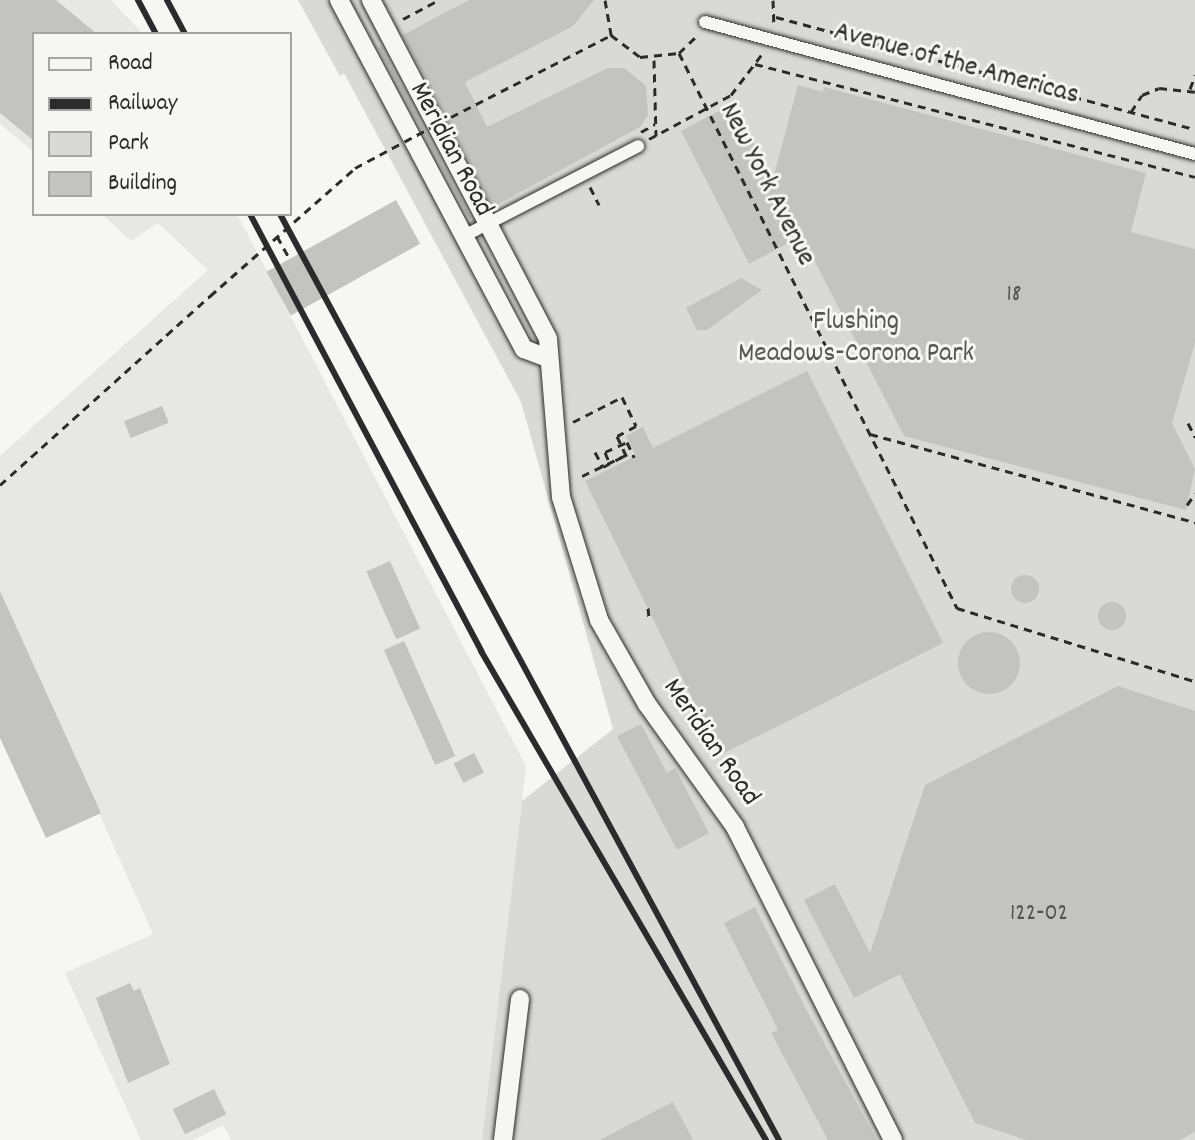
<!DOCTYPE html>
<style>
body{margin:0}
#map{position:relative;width:1195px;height:1140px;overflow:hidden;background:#f6f6f2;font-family:Dekko,sans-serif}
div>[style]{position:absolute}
.built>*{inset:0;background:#e7e7e3}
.green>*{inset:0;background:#d9d9d5}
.building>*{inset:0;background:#c3c3c0;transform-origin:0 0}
.round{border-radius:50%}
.path>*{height:3px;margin-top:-1.5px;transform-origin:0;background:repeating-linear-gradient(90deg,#2b2b2b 0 8px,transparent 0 14px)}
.roads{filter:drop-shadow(0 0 2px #2b2b2b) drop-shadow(0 0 2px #2b2b2b)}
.pedestrian>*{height:12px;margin:-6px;padding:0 6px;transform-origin:6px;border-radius:6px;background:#f6f6f2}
.minor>*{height:18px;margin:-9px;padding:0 9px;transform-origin:9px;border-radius:9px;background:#f6f6f2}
.rail>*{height:6px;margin:-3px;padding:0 3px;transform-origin:3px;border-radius:3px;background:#2b2b2b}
.path-bridge>*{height:3px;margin-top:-1.5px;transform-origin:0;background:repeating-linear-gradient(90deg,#2b2b2b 0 8px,transparent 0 14px)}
span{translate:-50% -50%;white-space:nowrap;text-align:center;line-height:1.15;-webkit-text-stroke:6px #f6f6f2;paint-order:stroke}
.number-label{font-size:24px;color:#515150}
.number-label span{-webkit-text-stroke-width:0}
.street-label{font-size:28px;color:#2b2b2b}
.park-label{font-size:28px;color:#565656}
.legend{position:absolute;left:32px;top:32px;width:260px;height:184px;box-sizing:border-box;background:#f6f6f2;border:2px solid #a5a5a2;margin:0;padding:10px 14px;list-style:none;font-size:24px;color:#2b2b2b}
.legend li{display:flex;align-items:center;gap:16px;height:40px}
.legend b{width:40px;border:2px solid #a5a5a2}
</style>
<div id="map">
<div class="built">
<i style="clip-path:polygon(0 0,111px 0,143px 34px,34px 34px,34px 152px,0 124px)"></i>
<i style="clip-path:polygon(102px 214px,237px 214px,526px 766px,482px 1140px,231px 1140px,223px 1125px,193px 1140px,141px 1140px,65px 973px,153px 934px,0 591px,0 456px,208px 270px,158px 223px,131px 241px)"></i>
</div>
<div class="green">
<i style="clip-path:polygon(298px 0,1195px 0,1195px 1140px,482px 1140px,522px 801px,613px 729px,521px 402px,344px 73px,340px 76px)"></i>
</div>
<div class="building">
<i style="clip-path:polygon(0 0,56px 0,97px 34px,34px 34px,34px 141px,0 113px)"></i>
<i style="clip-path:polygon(469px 0,594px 0,573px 26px,465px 82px,487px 127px,608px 68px,624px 68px,646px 86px,648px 115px,640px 127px,493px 207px,403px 35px)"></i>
<i style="clip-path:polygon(381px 46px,471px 218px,469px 219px,378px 48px)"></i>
<i style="clip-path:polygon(798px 85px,823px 92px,824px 87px,1146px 173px,1131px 232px,1195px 249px,1195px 343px,1172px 423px,1195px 469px,1186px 510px,904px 436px,802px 236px,749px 264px,681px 131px,734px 103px,773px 179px)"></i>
<i style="left:396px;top:200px;width:50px;height:148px;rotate:61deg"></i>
<i style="clip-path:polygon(741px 278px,762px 290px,707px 330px,697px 330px,686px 308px)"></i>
<i style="clip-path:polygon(807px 371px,943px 643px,720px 755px,585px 481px,636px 456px,626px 436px,643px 427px,653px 448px)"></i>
<i style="left:162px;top:406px;width:18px;height:41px;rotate:68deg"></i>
<i style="left:390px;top:561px;width:74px;height:26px;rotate:66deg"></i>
<i class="round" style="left:1011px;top:575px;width:28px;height:28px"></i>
<i style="clip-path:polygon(0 591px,101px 813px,46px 838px,0 738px)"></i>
<i class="round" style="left:1098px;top:602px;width:28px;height:28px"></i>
<i class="round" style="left:958px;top:632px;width:62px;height:62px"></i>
<i style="left:404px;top:641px;width:126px;height:22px;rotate:66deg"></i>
<i style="clip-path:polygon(1118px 686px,1195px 711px,1195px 1132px,1180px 1140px,1026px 1140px,975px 1123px,900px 974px,854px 998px,804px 900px,835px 884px,870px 953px,925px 785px)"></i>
<i style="clip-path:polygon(641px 724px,667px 773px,675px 768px,709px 833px,677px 850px,617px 736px)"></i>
<i style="left:474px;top:753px;width:22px;height:23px;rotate:63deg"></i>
<i style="clip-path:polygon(755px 907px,808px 1013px,877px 1140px,828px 1140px,771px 1033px,778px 1030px,724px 923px)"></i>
<i style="clip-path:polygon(130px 983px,134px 991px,140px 988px,170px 1064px,128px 1083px,96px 998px)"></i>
<i style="left:214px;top:1089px;width:28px;height:46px;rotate:64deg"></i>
<i style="clip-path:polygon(673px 1102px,693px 1140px,600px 1140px,657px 1110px)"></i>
</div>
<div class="path">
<i style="left:605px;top:0;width:36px;rotate:80deg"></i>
<i style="left:611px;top:35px;width:36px;rotate:37deg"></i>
<i style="left:640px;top:57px;width:39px;rotate:-6deg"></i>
<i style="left:679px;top:53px;width:28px;rotate:-44deg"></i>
<i style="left:773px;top:0;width:25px;rotate:88deg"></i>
<i style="left:776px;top:17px;width:434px;rotate:15deg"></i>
<i style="left:403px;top:19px;width:40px;rotate:-28deg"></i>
<i style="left:679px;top:53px;width:621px;rotate:63.39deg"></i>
<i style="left:957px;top:608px;width:249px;rotate:17.1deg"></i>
<i style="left:654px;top:60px;width:76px;rotate:88.5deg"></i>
<i style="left:755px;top:64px;width:454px;rotate:14.4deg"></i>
<i style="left:1190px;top:89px;width:15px;rotate:-70deg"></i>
<i style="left:1131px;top:112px;width:20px;rotate:-57deg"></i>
<i style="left:1142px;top:95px;width:18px;rotate:-22deg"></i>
<i style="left:1159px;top:88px;width:36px;rotate:6deg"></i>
<i style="left:451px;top:117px;width:180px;rotate:-27.1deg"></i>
<i style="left:641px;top:132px;width:16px;rotate:-30deg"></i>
<i style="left:649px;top:139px;width:93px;rotate:-28.2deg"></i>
<i style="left:731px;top:95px;width:51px;rotate:-52.9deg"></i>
<i style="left:590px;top:187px;width:20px;rotate:63deg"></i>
<i style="left:277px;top:236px;width:25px;rotate:61deg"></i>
<i style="left:573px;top:422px;width:55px;rotate:-27deg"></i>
<i style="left:622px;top:397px;width:32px;rotate:64deg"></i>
<i style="left:636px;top:426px;width:21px;rotate:152deg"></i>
<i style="left:617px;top:436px;width:26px;rotate:65deg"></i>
<i style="left:1188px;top:423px;width:16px;rotate:63deg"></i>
<i style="left:870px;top:434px;width:337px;rotate:15.2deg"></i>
<i style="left:627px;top:442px;width:17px;rotate:65deg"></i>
<i style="left:595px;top:452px;width:17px;rotate:62deg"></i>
<i style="left:603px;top:467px;width:26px;rotate:-28deg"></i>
<i style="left:605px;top:452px;width:11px;rotate:68deg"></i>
<i style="left:0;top:485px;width:283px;rotate:-42deg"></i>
<i style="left:1187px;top:505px;width:14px;rotate:-54deg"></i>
<i style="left:648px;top:608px;width:10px;rotate:84deg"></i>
</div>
<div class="roads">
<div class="pedestrian">
<i style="left:705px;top:22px;width:507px;rotate:15.08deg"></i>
<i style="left:464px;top:236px;width:196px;rotate:-27.3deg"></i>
</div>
<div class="minor">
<i style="left:339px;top:0;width:395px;rotate:62.1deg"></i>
<i style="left:524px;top:349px;width:22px;rotate:21deg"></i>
<i style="left:371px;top:0;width:382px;rotate:62.4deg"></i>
<i style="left:548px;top:339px;width:159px;rotate:85.3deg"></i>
<i style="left:561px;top:497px;width:129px;rotate:72.8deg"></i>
<i style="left:599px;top:620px;width:97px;rotate:60.3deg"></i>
<i style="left:647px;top:704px;width:151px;rotate:54.4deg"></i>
<i style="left:735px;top:827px;width:351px;rotate:63.2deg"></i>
<i style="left:503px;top:1140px;width:142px;rotate:-83.1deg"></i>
</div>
</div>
<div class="rail">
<i style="left:138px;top:0;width:38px;rotate:62deg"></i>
<i style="left:167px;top:0;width:38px;rotate:62deg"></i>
<i style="left:250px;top:214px;width:494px;rotate:62.1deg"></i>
<i style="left:481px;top:651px;width:566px;rotate:59.77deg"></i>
<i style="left:280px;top:214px;width:1052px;rotate:61.68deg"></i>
</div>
<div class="path-bridge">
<i style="left:210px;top:296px;width:193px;rotate:-41.4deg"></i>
<i style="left:355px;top:168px;width:98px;rotate:-28.1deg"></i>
<i style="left:605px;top:452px;width:24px;rotate:-24deg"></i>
<i style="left:582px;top:476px;width:55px;rotate:-25.6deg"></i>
</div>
<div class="number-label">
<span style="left:1014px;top:296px">18</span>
<span style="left:1039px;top:915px">122-02</span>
</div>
<div class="street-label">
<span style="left:956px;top:65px;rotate:15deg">Avenue of the Americas</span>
<span style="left:450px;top:150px;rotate:62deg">Meridian Road</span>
<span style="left:766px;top:185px;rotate:63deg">New York Avenue</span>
<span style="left:710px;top:743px;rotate:55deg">Meridian Road</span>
</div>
<div class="park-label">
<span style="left:856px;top:339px">Flushing<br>Meadows-Corona Park</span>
</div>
<ul class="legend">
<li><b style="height:10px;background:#f6f6f2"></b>Road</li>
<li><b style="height:10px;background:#2b2b2b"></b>Railway</li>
<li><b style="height:22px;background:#d9d9d5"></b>Park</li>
<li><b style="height:22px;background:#c3c3c0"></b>Building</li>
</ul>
</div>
